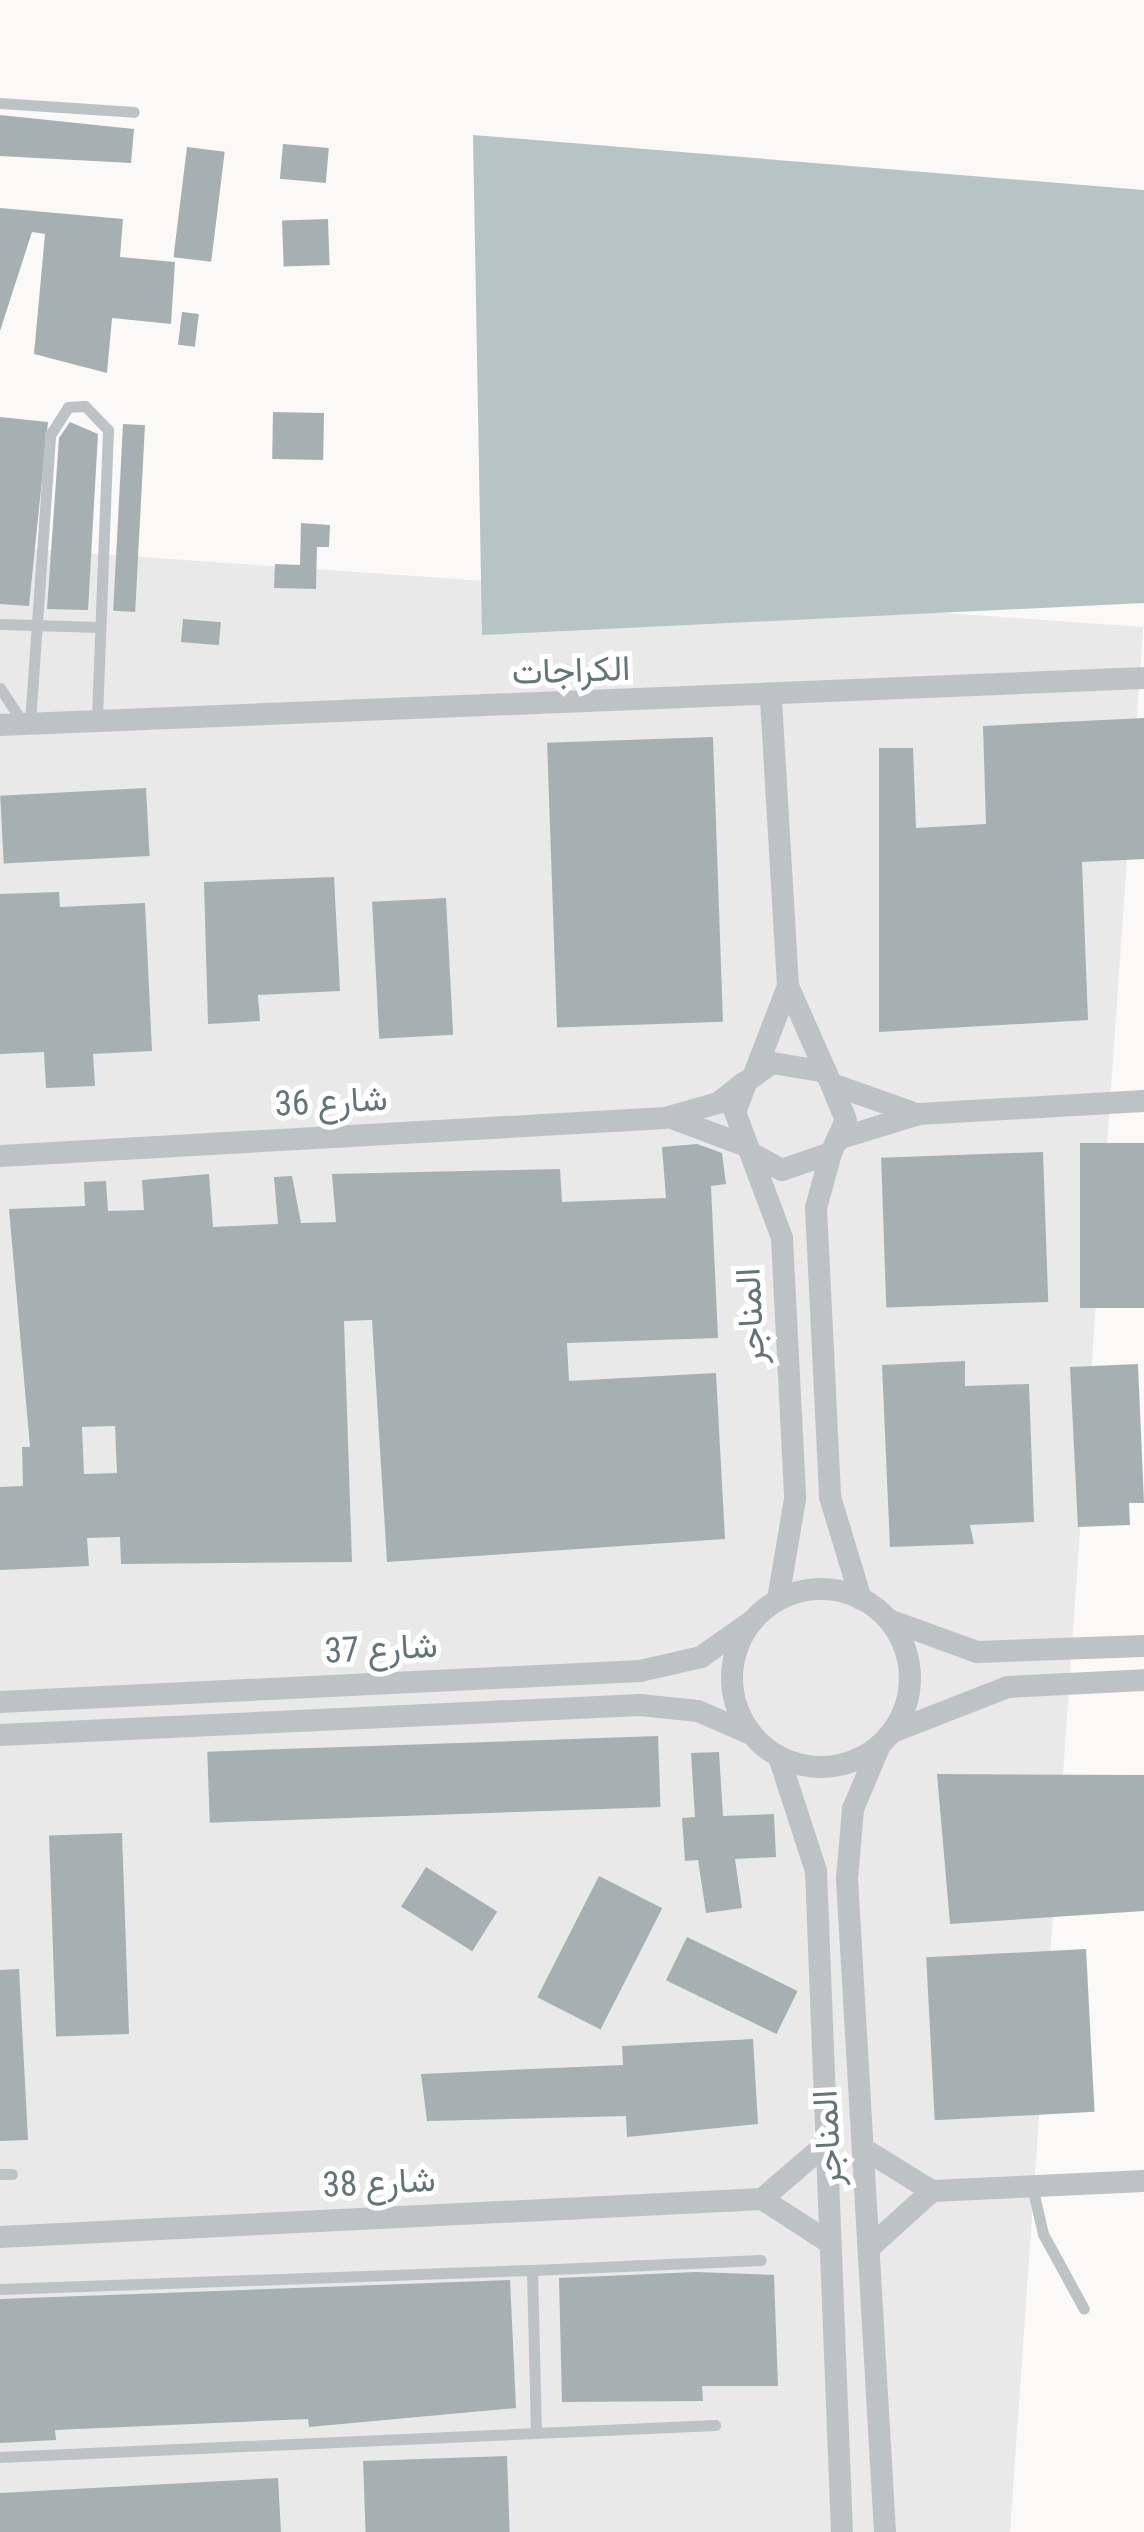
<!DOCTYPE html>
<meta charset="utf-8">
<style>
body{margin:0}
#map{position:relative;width:1144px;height:2532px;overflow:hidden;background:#faf9f8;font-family:"Roboto Condensed",Vazirmatn,sans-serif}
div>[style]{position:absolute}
.built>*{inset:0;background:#e8e9e8;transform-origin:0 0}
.water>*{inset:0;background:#b6c4c5}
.building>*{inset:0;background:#a6b0b2;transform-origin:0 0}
.service>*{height:11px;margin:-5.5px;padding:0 5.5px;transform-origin:5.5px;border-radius:5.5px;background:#bdc3c5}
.minor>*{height:22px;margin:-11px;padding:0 11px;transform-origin:11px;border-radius:11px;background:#bdc3c5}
.minor>.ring{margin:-11px;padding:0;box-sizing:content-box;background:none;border:22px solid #bdc3c5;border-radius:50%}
span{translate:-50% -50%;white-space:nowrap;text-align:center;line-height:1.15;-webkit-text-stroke:10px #fff;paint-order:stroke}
.street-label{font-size:35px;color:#647579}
</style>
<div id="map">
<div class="built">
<i style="left:0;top:547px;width:1146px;height:1985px;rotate:4deg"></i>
</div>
<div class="water">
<i style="clip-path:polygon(473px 135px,1144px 190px,1144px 603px,482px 635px)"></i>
</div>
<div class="building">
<i style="clip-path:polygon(0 115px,134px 129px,131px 163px,0 156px)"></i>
<i style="left:283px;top:144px;width:46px;height:35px;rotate:5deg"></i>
<i style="left:187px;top:147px;width:38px;height:111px;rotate:7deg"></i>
<i style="clip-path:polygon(0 208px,123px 219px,120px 257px,175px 262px,171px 324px,112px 318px,107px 373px,34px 354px,45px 234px,32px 232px,0 331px)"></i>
<i style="left:328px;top:219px;width:46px;height:46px;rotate:88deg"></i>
<i style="left:182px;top:312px;width:17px;height:33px;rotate:7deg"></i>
<i style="left:273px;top:412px;width:51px;height:47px;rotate:1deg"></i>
<i style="clip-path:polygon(0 417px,48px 422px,29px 606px,0 604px)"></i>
<i style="clip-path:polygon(70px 422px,98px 434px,88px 610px,47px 609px,59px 438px)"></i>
<i style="left:123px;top:424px;width:22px;height:187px;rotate:3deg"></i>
<i style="clip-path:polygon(301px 523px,330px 525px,329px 547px,317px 547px,316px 589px,274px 588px,275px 564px,300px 565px)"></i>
<i style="left:183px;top:619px;width:38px;height:23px;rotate:5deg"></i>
<i style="clip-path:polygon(1144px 718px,1144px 859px,1082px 862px,1088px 1020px,879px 1032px,879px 748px,913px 748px,916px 828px,986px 824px,983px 726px)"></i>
<i style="left:713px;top:737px;width:285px;height:166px;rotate:88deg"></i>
<i style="left:146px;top:788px;width:68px;height:146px;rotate:87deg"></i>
<i style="clip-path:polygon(334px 877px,340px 991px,258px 995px,260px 1021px,208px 1024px,204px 882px)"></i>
<i style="clip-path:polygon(59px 892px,60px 907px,145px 903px,152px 1051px,93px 1054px,95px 1086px,46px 1088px,44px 1052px,0 1054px,0 894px)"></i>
<i style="left:446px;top:898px;width:137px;height:74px;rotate:87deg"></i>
<i style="left:1144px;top:1143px;width:165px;height:64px;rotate:90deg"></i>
<i style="clip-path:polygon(evenodd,697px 1144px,722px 1153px,726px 1184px,711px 1186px,718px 1338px,567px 1343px,569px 1381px,716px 1373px,725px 1539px,387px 1562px,372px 1320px,344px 1321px,352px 1562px,121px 1564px,120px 1537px,87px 1538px,89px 1566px,0 1570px,0 1487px,23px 1486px,22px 1447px,30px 1447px,9px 1209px,85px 1206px,84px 1182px,106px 1181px,108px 1211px,144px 1210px,142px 1180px,209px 1174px,213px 1227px,278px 1224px,274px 1177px,292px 1176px,301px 1223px,336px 1222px,332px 1174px,560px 1169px,562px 1202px,666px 1198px,662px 1147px,697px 1144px,115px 1426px,117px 1473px,84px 1474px,82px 1427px,115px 1426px)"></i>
<i style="left:1043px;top:1152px;width:150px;height:162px;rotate:88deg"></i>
<i style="clip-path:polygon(965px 1361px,965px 1386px,1029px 1384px,1034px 1522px,970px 1525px,974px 1544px,890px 1547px,882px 1365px)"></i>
<i style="clip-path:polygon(1138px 1364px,1144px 1503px,1129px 1503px,1130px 1525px,1078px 1527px,1070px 1367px)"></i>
<i style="left:658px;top:1736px;width:71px;height:451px;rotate:88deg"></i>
<i style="clip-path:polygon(719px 1752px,723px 1816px,774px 1814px,776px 1857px,735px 1859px,742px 1908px,706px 1913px,698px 1860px,685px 1861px,682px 1818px,695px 1817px,691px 1753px)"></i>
<i style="clip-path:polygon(937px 1774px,1144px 1775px,1144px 1911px,950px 1924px)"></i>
<i style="left:122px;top:1833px;width:201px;height:73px;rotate:88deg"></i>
<i style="left:426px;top:1867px;width:84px;height:47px;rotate:32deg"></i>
<i style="left:599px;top:1876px;width:71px;height:136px;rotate:27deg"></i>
<i style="left:687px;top:1937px;width:123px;height:48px;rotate:26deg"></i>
<i style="left:1086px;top:1949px;width:163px;height:160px;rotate:87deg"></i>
<i style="clip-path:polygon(19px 1969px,28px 2140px,0 2141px,0 1970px)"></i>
<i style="clip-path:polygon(753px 2039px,758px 2124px,627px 2137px,626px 2116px,427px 2121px,421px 2074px,623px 2065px,622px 2046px)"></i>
<i style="clip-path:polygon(696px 2272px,774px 2275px,778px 2386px,702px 2386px,703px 2401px,562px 2402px,559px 2278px)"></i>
<i style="clip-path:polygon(510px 2280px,516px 2408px,309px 2427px,308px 2419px,55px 2430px,56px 2440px,0 2443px,0 2299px)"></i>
<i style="left:507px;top:2456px;width:76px;height:144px;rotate:88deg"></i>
<i style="clip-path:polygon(278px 2478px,281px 2532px,0 2532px,0 2493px)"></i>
</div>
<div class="service">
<i style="left:0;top:103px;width:134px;rotate:3.8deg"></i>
<i style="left:0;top:624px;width:100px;rotate:1.7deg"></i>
<i style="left:0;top:688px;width:42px;rotate:56.7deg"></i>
<i style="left:30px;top:723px;width:289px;rotate:-86deg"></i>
<i style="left:50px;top:435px;width:33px;rotate:-57deg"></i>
<i style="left:68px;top:407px;width:17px;rotate:-3deg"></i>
<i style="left:85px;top:406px;width:33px;rotate:46deg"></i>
<i style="left:108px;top:430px;width:289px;rotate:92.2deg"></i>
<i style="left:0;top:2174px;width:12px"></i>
<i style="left:1032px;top:2186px;width:49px;rotate:77.1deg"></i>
<i style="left:1043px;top:2234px;width:85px;rotate:61.3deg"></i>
<i style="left:532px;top:2270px;width:229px;rotate:-2.5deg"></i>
<i style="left:0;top:2289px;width:532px;rotate:-2.05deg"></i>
<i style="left:532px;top:2270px;width:163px;rotate:88.6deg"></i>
<i style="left:0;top:2457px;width:716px;rotate:-2.56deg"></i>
</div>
<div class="minor">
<i style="left:771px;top:700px;width:287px;rotate:86.6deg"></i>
<i style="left:788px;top:986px;width:94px;rotate:66.2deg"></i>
<i style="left:0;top:725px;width:1145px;rotate:-2.35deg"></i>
<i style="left:755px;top:1072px;width:92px;rotate:-69deg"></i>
<i style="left:837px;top:1086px;width:78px;rotate:19.4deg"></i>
<i style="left:674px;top:1119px;width:75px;rotate:20.4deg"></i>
<i style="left:841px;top:1138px;width:82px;rotate:-17.1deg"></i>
<i style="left:919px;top:1114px;width:225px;rotate:-3.3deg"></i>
<i style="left:751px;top:1153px;width:35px;rotate:29deg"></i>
<i style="left:782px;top:1170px;width:52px;rotate:-19.1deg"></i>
<i style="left:831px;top:1153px;width:36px;rotate:-66deg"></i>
<i style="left:846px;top:1120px;width:52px;rotate:-112.6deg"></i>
<i style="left:826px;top:1072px;width:55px;rotate:-170.5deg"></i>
<i style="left:772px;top:1063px;width:31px;rotate:144deg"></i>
<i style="left:747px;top:1081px;width:33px;rotate:111deg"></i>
<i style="left:735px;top:1112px;width:134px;rotate:69.5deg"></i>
<i style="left:782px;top:1238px;width:261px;rotate:87.1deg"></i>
<i style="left:795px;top:1499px;width:102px;rotate:99.6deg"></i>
<i style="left:831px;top:1153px;width:57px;rotate:105.3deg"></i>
<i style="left:816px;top:1208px;width:289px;rotate:87.2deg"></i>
<i style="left:830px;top:1497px;width:107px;rotate:73.1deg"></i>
<i style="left:0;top:1156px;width:666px;rotate:-3.27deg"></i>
<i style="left:665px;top:1118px;width:55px;rotate:-15.8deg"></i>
<i style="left:718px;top:1103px;width:33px;rotate:-38deg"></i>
<i class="ring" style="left:732px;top:1589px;width:156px;height:156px"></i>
<i style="left:889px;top:1620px;width:94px;rotate:20deg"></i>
<i style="left:977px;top:1652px;width:167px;rotate:-2.1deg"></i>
<i style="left:0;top:1702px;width:641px;rotate:-2.77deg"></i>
<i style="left:640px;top:1671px;width:63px;rotate:-12.9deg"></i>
<i style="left:701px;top:1657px;width:62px;rotate:-35.2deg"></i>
<i style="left:895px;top:1731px;width:121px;rotate:-21.3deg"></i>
<i style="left:1008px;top:1687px;width:136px;rotate:-2.9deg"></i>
<i style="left:0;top:1735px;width:641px;rotate:-2.68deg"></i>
<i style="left:640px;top:1705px;width:58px;rotate:5.9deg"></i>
<i style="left:698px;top:1711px;width:58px;rotate:23.5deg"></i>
<i style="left:880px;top:1745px;width:69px;rotate:112.9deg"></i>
<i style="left:853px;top:1809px;width:70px;rotate:94.9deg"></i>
<i style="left:847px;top:1879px;width:654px;rotate:86.67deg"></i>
<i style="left:779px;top:1757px;width:120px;rotate:72deg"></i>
<i style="left:816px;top:1871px;width:662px;rotate:87.75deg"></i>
<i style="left:864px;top:2149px;width:80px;rotate:31.7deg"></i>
<i style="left:932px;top:2191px;width:212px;rotate:-2.7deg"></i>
<i style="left:762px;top:2199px;width:84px;rotate:-40.7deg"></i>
<i style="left:0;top:2237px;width:763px;rotate:-2.85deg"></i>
<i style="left:762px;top:2199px;width:81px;rotate:32.9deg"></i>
<i style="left:869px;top:2248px;width:85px;rotate:-42.1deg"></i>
</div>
<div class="street-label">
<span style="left:571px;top:671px;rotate:-2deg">الكراجات</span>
<span style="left:331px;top:1102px;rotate:-3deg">شارع 36</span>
<span style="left:751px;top:1316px;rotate:-93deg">المناجر</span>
<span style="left:381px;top:1649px;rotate:-3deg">شارع 37</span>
<span style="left:828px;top:2138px;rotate:-93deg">المناجر</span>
<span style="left:379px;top:2183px;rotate:-3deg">شارع 38</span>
</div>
</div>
